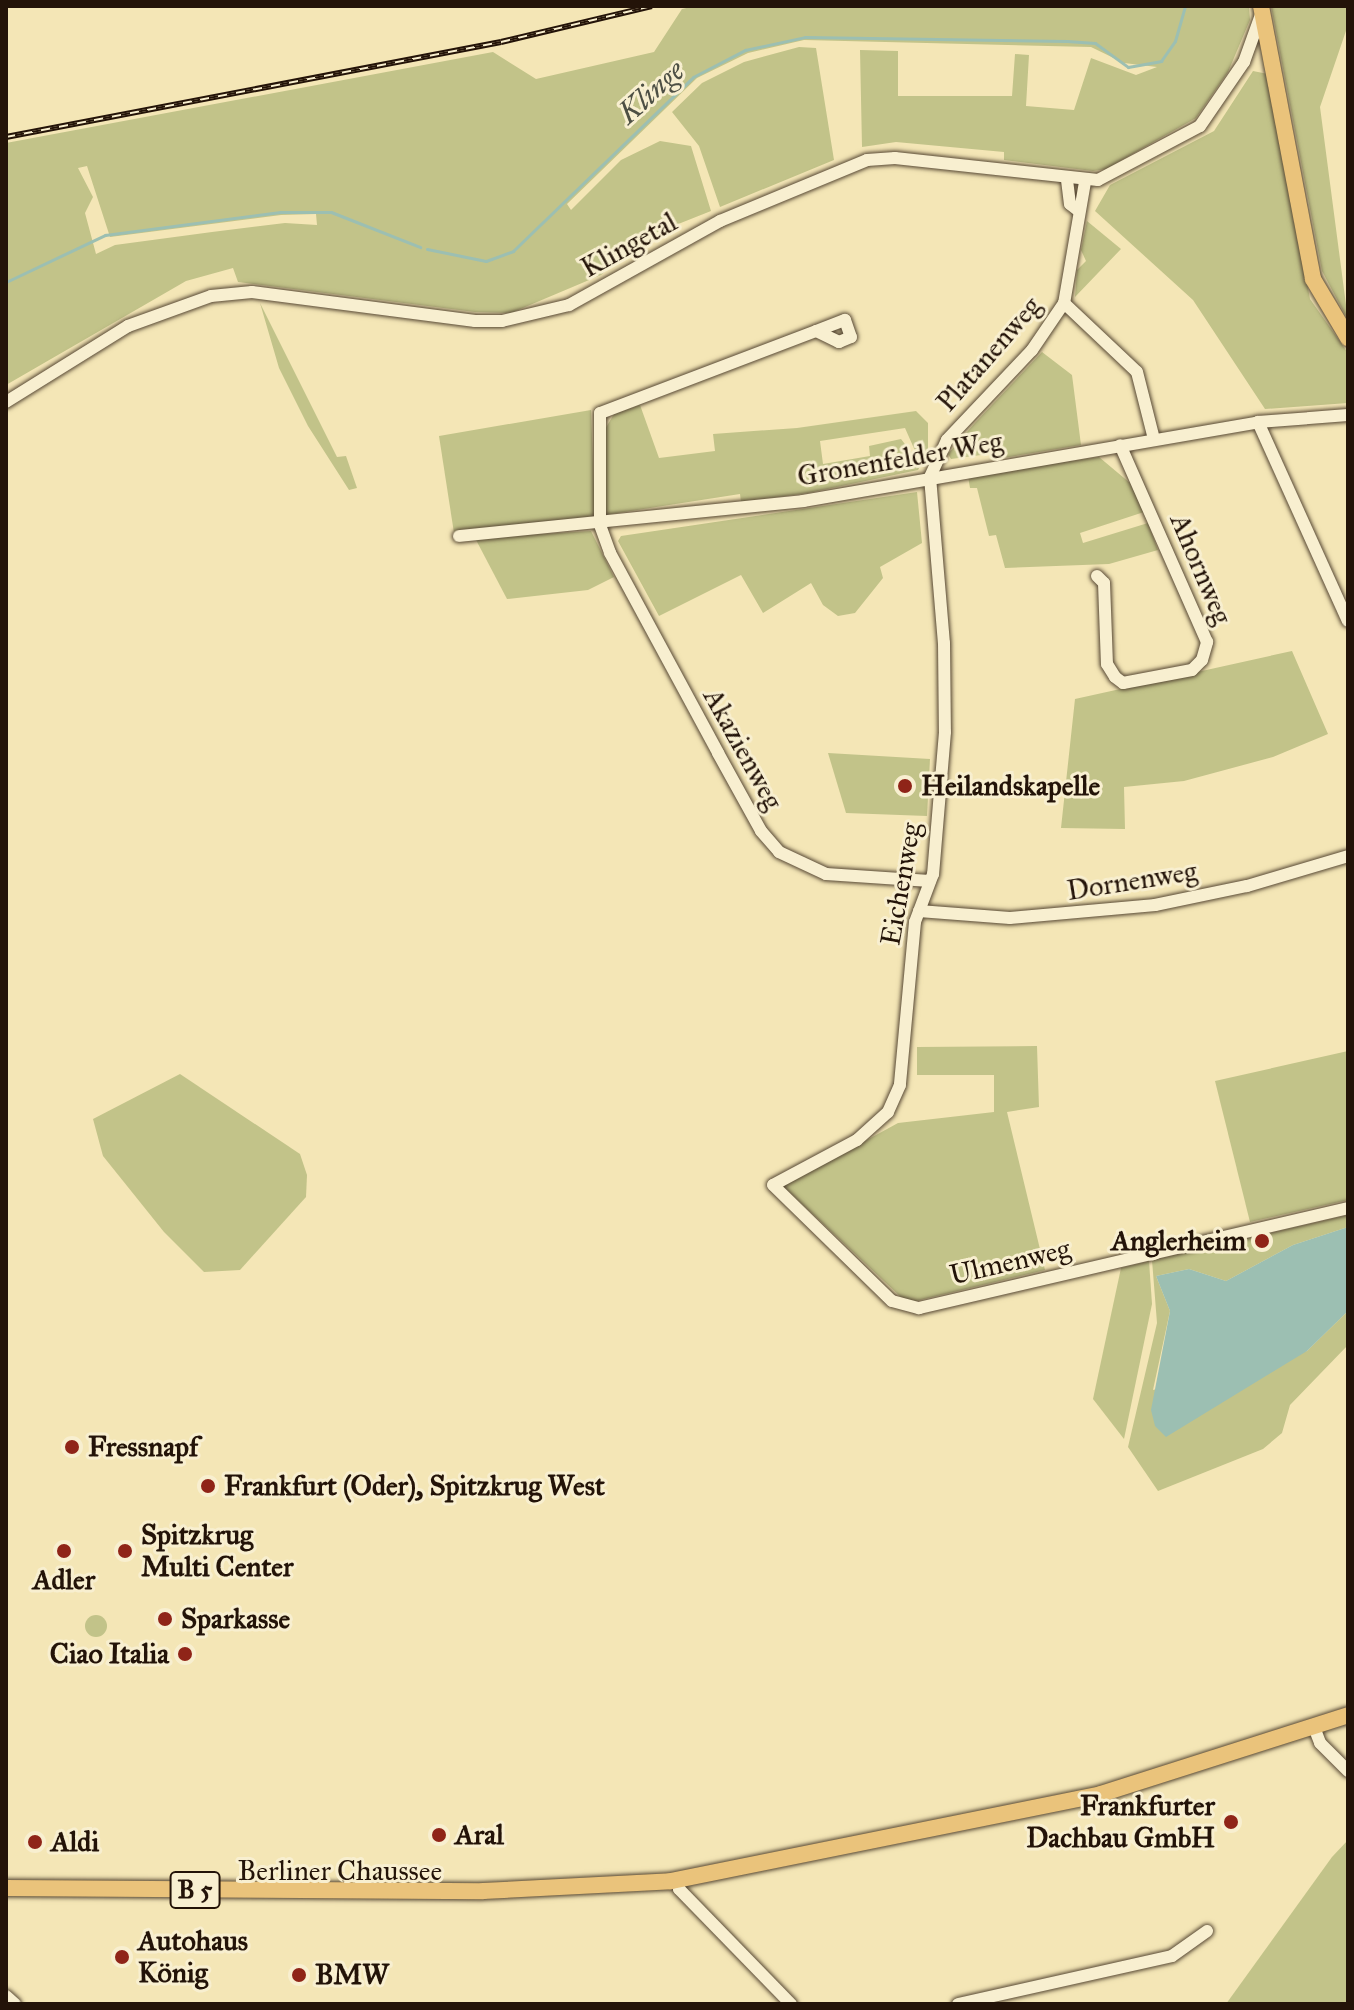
<!DOCTYPE html>
<meta charset="utf-8">
<style>
body{margin:0}
#map{position:relative;width:1354px;height:2010px;overflow:hidden;background:#f4e6b6;font-family:"IM FELL Great Primer",serif}
div>[style]{position:absolute}
.green>*{inset:0;background:#c2c389}
.round{border-radius:50%}
.water>*{inset:0;background:#9cbfb2}
.stream>*{height:3px;margin:-1.5px;padding:0 1.5px;transform-origin:1.5px;border-radius:1.5px;background:#9cbfb2}
.roads{filter:drop-shadow(0 0 2px #574834) drop-shadow(0 0 2px #574834)}
.minor>*{height:12px;margin:-6px;padding:0 6px;transform-origin:6px;border-radius:6px;background:#f8efd0}
.major>*{height:16px;margin:-8px;padding:0 8px;transform-origin:8px;border-radius:8px;background:#eac37b}
.rail>*{height:6px;margin-top:-3px;transform-origin:0;background:repeating-linear-gradient(90deg,#f8efd0 0 9px,#231308 0 18px);box-sizing:border-box;border-block:2px solid #231308}
.dots>*{width:22px;height:22px;translate:-50% -50%;box-sizing:border-box;border:4px solid #f8efd0;border-radius:50%}
span{translate:-50% -50%;white-space:nowrap;text-align:center;line-height:1.15;-webkit-text-stroke:6px #f8efd0;paint-order:stroke}
.shield-label span{padding:2px 6px;background:#f8efd0;border:2px solid;border-radius:6px;-webkit-text-stroke-width:0}
.shield-label{font-size:26px;color:#231308;font-weight:700}
.street-label{font-size:28px;color:#231308}
.poi-label{font-size:28px;color:#231308;font-weight:700}
.left{translate:0 -50%;text-align:left}
.right{translate:-100% -50%;text-align:right}
.water-label{font-size:30px;color:#4d4f44;font-style:italic}
.frame{position:absolute;inset:0;border:8px solid #231308;pointer-events:none}
</style>
<div id="map">
<div class="green">
<i style="clip-path:polygon(evenodd,695px 6px,1249px 6px,1250px 20px,1228px 72px,1196px 118px,1106px 169px,1093px 171px,1004px 160px,1004px 152px,896px 142px,862px 147px,860px 50px,898px 51px,898px 96px,1012px 96px,1015px 54px,1029px 55px,1026px 106px,1074px 110px,1091px 58px,1136px 75px,1157px 67px,1124px 63px,1091px 47px,804px 40px,748px 53px,697px 78px,567px 204px,571px 210px,621px 160px,660px 141px,691px 146px,711px 211px,643px 238px,601px 275px,511px 313px,475px 312px,238px 282px,233px 268px,186px 281px,6px 385px,6px 143px,493px 52px,536px 79px,654px 52px,682px 9px,695px 6px,87px 166px,110px 237px,281px 215px,316px 214px,317px 225px,285px 223px,212px 232px,115px 245px,96px 254px,85px 213px,93px 197px,78px 168px,87px 166px)"></i>
<i style="clip-path:polygon(1271px 6px,1348px 6px,1348px 25px,1320px 107px,1348px 320px,1322px 271px)"></i>
<i style="clip-path:polygon(799px 47px,816px 48px,834px 160px,720px 207px,699px 146px,672px 112px,702px 83px,744px 62px)"></i>
<i style="clip-path:polygon(1253px 71px,1268px 74px,1310px 299px,1348px 353px,1348px 403px,1265px 409px,1193px 300px,1095px 211px,1110px 185px,1214px 131px)"></i>
<i style="clip-path:polygon(1087px 221px,1121px 249px,1075px 297px,1077px 270px,1086px 261px,1081px 250px)"></i>
<i style="clip-path:polygon(260px 303px,337px 457px,346px 456px,357px 488px,349px 490px,308px 426px,279px 368px)"></i>
<i style="clip-path:polygon(1042px 352px,1072px 375px,1081px 445px,997px 459px,996px 453px,951px 459px,948px 454px,974px 424px)"></i>
<i style="clip-path:polygon(640px 405px,659px 458px,715px 451px,713px 434px,797px 428px,916px 411px,928px 423px,928px 452px,924px 459px,916px 453px,905px 428px,820px 441px,823px 464px,870px 456px,869px 446px,901px 439px,921px 465px,918px 470px,808px 493px,741px 502px,740px 494px,605px 515px,601px 436px,614px 414px)"></i>
<i style="clip-path:polygon(591px 410px,595px 518px,454px 533px,439px 436px)"></i>
<i style="clip-path:polygon(1099px 457px,1130px 483px,1144px 512px,1080px 533px,1083px 543px,1148px 523px,1158px 550px,1109px 564px,1005px 568px,996px 535px,989px 536px,977px 488px,970px 488px,968px 476px)"></i>
<i style="clip-path:polygon(917px 492px,922px 543px,880px 567px,883px 578px,855px 613px,838px 616px,823px 605px,811px 583px,763px 613px,741px 575px,659px 616px,618px 541px,621px 536px)"></i>
<i style="clip-path:polygon(591px 531px,614px 577px,588px 590px,507px 599px,475px 538px)"></i>
<i style="clip-path:polygon(1292px 651px,1328px 734px,1273px 757px,1184px 781px,1124px 787px,1125px 829px,1061px 828px,1075px 699px)"></i>
<i style="clip-path:polygon(828px 753px,930px 759px,927px 816px,846px 813px)"></i>
<i style="clip-path:polygon(1037px 1046px,1039px 1107px,1007px 1112px,1045px 1270px,916px 1301px,903px 1299px,783px 1186px,898px 1123px,994px 1112px,994px 1075px,917px 1075px,917px 1047px)"></i>
<i style="clip-path:polygon(1348px 1051px,1348px 1200px,1250px 1222px,1215px 1081px)"></i>
<i style="clip-path:polygon(180px 1074px,300px 1154px,307px 1175px,306px 1197px,240px 1270px,204px 1272px,164px 1232px,103px 1156px,93px 1119px)"></i>
<i style="clip-path:polygon(1348px 1215px,1348px 1227px,1293px 1245px,1226px 1281px,1189px 1269px,1156px 1276px,1170px 1311px,1153px 1390px,1307px 1351px,1348px 1311px,1348px 1345px,1290px 1405px,1282px 1433px,1263px 1449px,1158px 1491px,1128px 1447px,1157px 1323px,1152px 1260px)"></i>
<i style="clip-path:polygon(1149px 1261px,1152px 1304px,1124px 1439px,1093px 1399px,1121px 1268px)"></i>
<i class="round" style="left:85px;top:1615px;width:22px;height:22px"></i>
<i style="clip-path:polygon(1348px 1840px,1348px 2004px,1226px 2004px,1332px 1857px)"></i>
</div>
<div class="water">
<i style="clip-path:polygon(1348px 1227px,1348px 1311px,1307px 1351px,1166px 1437px,1155px 1426px,1151px 1410px,1170px 1311px,1156px 1276px,1189px 1269px,1226px 1281px,1293px 1245px)"></i>
</div>
<div class="stream">
<i style="left:427px;top:249px;width:60px;rotate:11.5deg"></i>
<i style="left:486px;top:261px;width:29px;rotate:-20deg"></i>
<i style="left:513px;top:251px;width:250px;rotate:-44deg"></i>
<i style="left:693px;top:77px;width:59px;rotate:-27.4deg"></i>
<i style="left:745px;top:50px;width:61px;rotate:-12.2deg"></i>
<i style="left:805px;top:37px;width:262px;rotate:0.9deg"></i>
<i style="left:1067px;top:41px;width:28px;rotate:4deg"></i>
<i style="left:1095px;top:43px;width:41px;rotate:36deg"></i>
<i style="left:1128px;top:67px;width:34px;rotate:-10deg"></i>
<i style="left:1161px;top:61px;width:24px;rotate:-55deg"></i>
<i style="left:1175px;top:41px;width:36px;rotate:-74deg"></i>
<i style="left:6px;top:282px;width:110px;rotate:-25.4deg"></i>
<i style="left:105px;top:235px;width:177px;rotate:-7.5deg"></i>
<i style="left:280px;top:212px;width:51px"></i>
<i style="left:331px;top:212px;width:96px;rotate:21.5deg"></i>
</div>
<div class="roads">
<div class="minor">
<i style="left:1067px;top:180px;width:24px;rotate:83deg"></i>
<i style="left:1070px;top:204px;width:11px;rotate:38deg"></i>
<i style="left:1085px;top:182px;width:123px;rotate:99.8deg"></i>
<i style="left:1064px;top:303px;width:57px;rotate:124.2deg"></i>
<i style="left:1032px;top:350px;width:124px;rotate:133.4deg"></i>
<i style="left:947px;top:440px;width:41px;rotate:114.7deg"></i>
<i style="left:930px;top:477px;width:167px;rotate:85.2deg"></i>
<i style="left:944px;top:643px;width:89px;rotate:89.4deg"></i>
<i style="left:945px;top:732px;width:143px;rotate:94.8deg"></i>
<i style="left:933px;top:874px;width:51px;rotate:110.6deg"></i>
<i style="left:915px;top:922px;width:164px;rotate:95.3deg"></i>
<i style="left:900px;top:1085px;width:30px;rotate:114deg"></i>
<i style="left:888px;top:1112px;width:42px;rotate:137.9deg"></i>
<i style="left:857px;top:1140px;width:95px;rotate:151.8deg"></i>
<i style="left:773px;top:1185px;width:166px;rotate:44.3deg"></i>
<i style="left:892px;top:1301px;width:28px;rotate:15deg"></i>
<i style="left:919px;top:1308px;width:441px;rotate:-13.1deg"></i>
<i style="left:1064px;top:303px;width:100px;rotate:43.4deg"></i>
<i style="left:1137px;top:372px;width:69px;rotate:75.8deg"></i>
<i style="left:816px;top:331px;width:31px;rotate:-21deg"></i>
<i style="left:845px;top:320px;width:18px;rotate:71deg"></i>
<i style="left:851px;top:337px;width:13px;rotate:157deg"></i>
<i style="left:839px;top:342px;width:25px;rotate:-154deg"></i>
<i style="left:816px;top:331px;width:231px;rotate:159.2deg"></i>
<i style="left:600px;top:413px;width:112px;rotate:90deg"></i>
<i style="left:600px;top:525px;width:30px;rotate:70deg"></i>
<i style="left:610px;top:553px;width:227px;rotate:61.6deg"></i>
<i style="left:718px;top:753px;width:89px;rotate:61.1deg"></i>
<i style="left:761px;top:831px;width:28px;rotate:49deg"></i>
<i style="left:779px;top:852px;width:52px;rotate:25.1deg"></i>
<i style="left:826px;top:874px;width:104px;rotate:3.9deg"></i>
<i style="left:6px;top:402px;width:144px;rotate:-31.9deg"></i>
<i style="left:128px;top:326px;width:88px;rotate:-19.9deg"></i>
<i style="left:211px;top:296px;width:41px;rotate:-5.6deg"></i>
<i style="left:252px;top:292px;width:225px;rotate:7.4deg"></i>
<i style="left:475px;top:321px;width:27px"></i>
<i style="left:502px;top:321px;width:69px;rotate:-13.4deg"></i>
<i style="left:569px;top:305px;width:173px;rotate:-29.1deg"></i>
<i style="left:720px;top:221px;width:159px;rotate:-22.5deg"></i>
<i style="left:867px;top:160px;width:28px;rotate:-4deg"></i>
<i style="left:895px;top:158px;width:204px;rotate:6.2deg"></i>
<i style="left:1098px;top:180px;width:115px;rotate:-27.9deg"></i>
<i style="left:1200px;top:126px;width:78px;rotate:-55.5deg"></i>
<i style="left:1244px;top:62px;width:53px;rotate:-70.2deg"></i>
<i style="left:1258px;top:422px;width:218px;rotate:65.7deg"></i>
<i style="left:459px;top:536px;width:346px;rotate:-5.8deg"></i>
<i style="left:803px;top:501px;width:462px;rotate:-9.8deg"></i>
<i style="left:1258px;top:422px;width:90px;rotate:-4.4deg"></i>
<i style="left:1097px;top:576px;width:10px;rotate:45deg"></i>
<i style="left:1104px;top:583px;width:81px;rotate:87.9deg"></i>
<i style="left:1107px;top:664px;width:15px;rotate:58deg"></i>
<i style="left:1115px;top:677px;width:10px;rotate:37deg"></i>
<i style="left:1123px;top:683px;width:70px;rotate:-10.7deg"></i>
<i style="left:1192px;top:670px;width:14px;rotate:-45deg"></i>
<i style="left:1202px;top:660px;width:19px;rotate:-74deg"></i>
<i style="left:1207px;top:642px;width:215px;rotate:-113.8deg"></i>
<i style="left:919px;top:911px;width:91px;rotate:4.4deg"></i>
<i style="left:1010px;top:918px;width:146px;rotate:-5.1deg"></i>
<i style="left:1155px;top:905px;width:94px;rotate:-11.7deg"></i>
<i style="left:1247px;top:886px;width:105px;rotate:-16.5deg"></i>
<i style="left:1314px;top:1727px;width:17px;rotate:69deg"></i>
<i style="left:1320px;top:1743px;width:40px;rotate:45deg"></i>
<i style="left:678px;top:1880px;width:9px;rotate:84deg"></i>
<i style="left:679px;top:1889px;width:161px;rotate:45.8deg"></i>
<i style="left:6px;top:1996px;width:12px;rotate:42deg"></i>
<i style="left:958px;top:2004px;width:219px;rotate:-12.6deg"></i>
<i style="left:1172px;top:1956px;width:43px;rotate:-35.5deg"></i>
</div>
<div class="major">
<i style="left:1261px;top:6px;width:278px;rotate:79.2deg"></i>
<i style="left:1313px;top:279px;width:69px;rotate:59.3deg"></i>
<i style="left:6px;top:1888px;width:477px;rotate:0.4deg"></i>
<i style="left:483px;top:1891px;width:188px;rotate:-3deg"></i>
<i style="left:671px;top:1881px;width:439px;rotate:-11.4deg"></i>
<i style="left:1101px;top:1794px;width:259px;rotate:-17.7deg"></i>
</div>
</div>
<div class="rail">
<i style="left:6px;top:137px;width:504px;rotate:-10.86deg"></i>
<i style="left:501px;top:42px;width:155px;rotate:-13.4deg"></i>
</div>
<div class="dots">
<i style="left:905px;top:786px;background:#8f2418"></i>
<i style="left:1262px;top:1241px;background:#8f2418"></i>
<i style="left:72px;top:1447px;background:#8f2418"></i>
<i style="left:208px;top:1486px;background:#8f2418"></i>
<i style="left:64px;top:1551px;background:#8f2418"></i>
<i style="left:125px;top:1551px;background:#8f2418"></i>
<i style="left:165px;top:1619px;background:#8f2418"></i>
<i style="left:185px;top:1654px;background:#8f2418"></i>
<i style="left:1231px;top:1822px;background:#8f2418"></i>
<i style="left:439px;top:1835px;background:#8f2418"></i>
<i style="left:35px;top:1842px;background:#8f2418"></i>
<i style="left:122px;top:1957px;background:#8f2418"></i>
<i style="left:299px;top:1975px;background:#8f2418"></i>
</div>
<div class="shield-label">
<span style="left:195px;top:1890px">B 5</span>
</div>
<div class="street-label">
<span style="left:629px;top:245px;rotate:-29deg">Klingetal</span>
<span style="left:989px;top:354px;rotate:-49deg">Platanenweg</span>
<span style="left:900px;top:459px;rotate:-10deg">Gronenfelder Weg</span>
<span style="left:1201px;top:569px;rotate:67deg">Ahornweg</span>
<span style="left:743px;top:749px;rotate:61deg">Akazienweg</span>
<span style="left:1132px;top:881px;rotate:-9deg">Dornenweg</span>
<span style="left:901px;top:884px;rotate:-80deg">Eichenweg</span>
<span style="left:1010px;top:1262px;rotate:-13deg">Ulmenweg</span>
<span style="left:340px;top:1871px">Berliner Chaussee</span>
</div>
<div class="poi-label">
<span class="left" style="left:921px;top:786px">Heilandskapelle</span>
<span class="right" style="left:1246px;top:1241px">Anglerheim</span>
<span class="left" style="left:88px;top:1447px">Fressnapf</span>
<span class="left" style="left:224px;top:1486px">Frankfurt (Oder), Spitzkrug West</span>
<span class="left" style="left:141px;top:1551px">Spitzkrug<br>Multi Center</span>
<span style="left:64px;top:1580px">Adler</span>
<span class="left" style="left:181px;top:1619px">Sparkasse</span>
<span class="right" style="left:169px;top:1654px">Ciao Italia</span>
<span class="right" style="left:1215px;top:1822px">Frankfurter<br>Dachbau GmbH</span>
<span class="left" style="left:455px;top:1835px">Aral</span>
<span class="left" style="left:51px;top:1842px">Aldi</span>
<span class="left" style="left:138px;top:1957px">Autohaus<br>König</span>
<span class="left" style="left:315px;top:1975px">BMW</span>
</div>
<div class="water-label">
<span style="left:651px;top:92px;rotate:-42deg">Klinge</span>
</div>
<div class="frame"></div>
</div>
